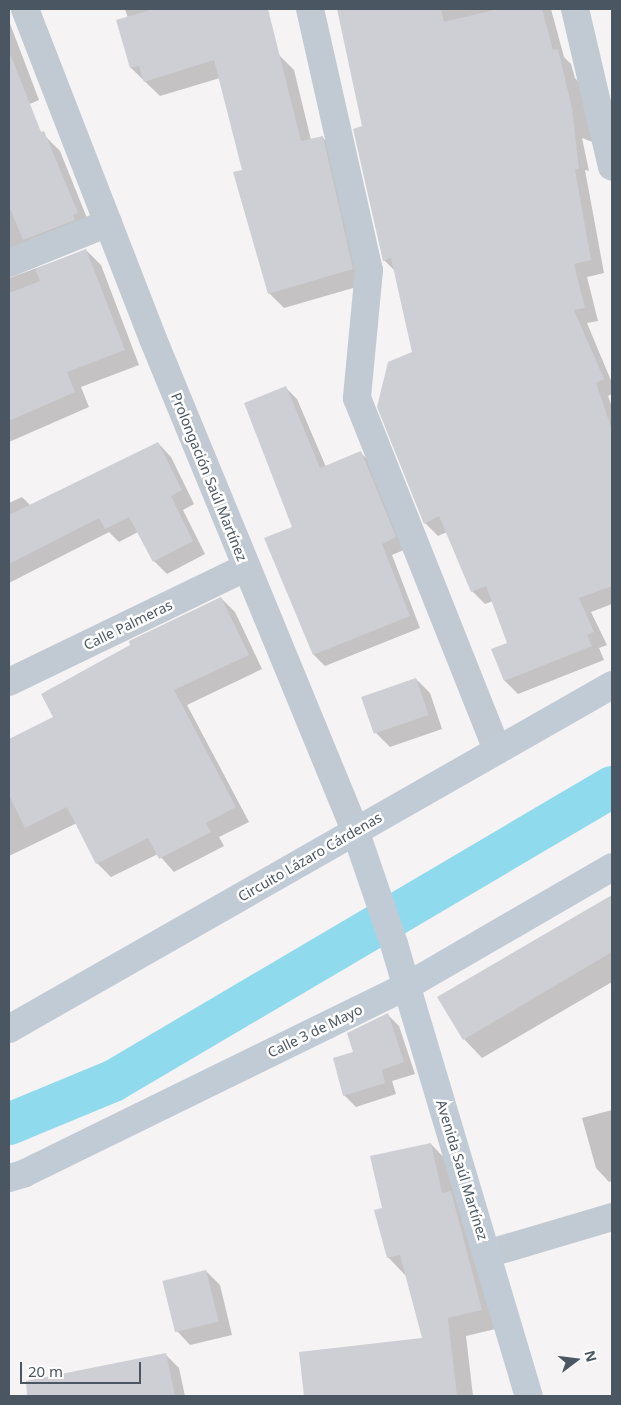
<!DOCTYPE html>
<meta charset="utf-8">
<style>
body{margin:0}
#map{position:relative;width:621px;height:1405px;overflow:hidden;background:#f5f3f3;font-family:"Noto Sans",sans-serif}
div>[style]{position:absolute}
.shadow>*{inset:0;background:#0003}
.canal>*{height:42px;margin:-21px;padding:0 21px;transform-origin:21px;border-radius:21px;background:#90daee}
.building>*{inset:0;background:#cdcfd5;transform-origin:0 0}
.street>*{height:28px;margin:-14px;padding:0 14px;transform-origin:14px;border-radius:14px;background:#c1cad2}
.secondary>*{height:28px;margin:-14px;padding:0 14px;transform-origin:14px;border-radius:14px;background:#c1cbd6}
span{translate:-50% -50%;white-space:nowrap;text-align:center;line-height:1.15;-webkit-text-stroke:5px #fff;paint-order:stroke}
.street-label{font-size:14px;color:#4a5661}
.frame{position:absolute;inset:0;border:10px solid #4a5661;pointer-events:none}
.north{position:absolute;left:551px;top:1335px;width:50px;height:50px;-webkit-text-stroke:4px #fff;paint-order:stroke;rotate:75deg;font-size:14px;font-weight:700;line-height:20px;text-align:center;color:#4a5661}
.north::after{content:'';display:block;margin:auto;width:18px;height:22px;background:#4a5661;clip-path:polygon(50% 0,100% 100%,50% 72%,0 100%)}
.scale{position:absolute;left:20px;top:1362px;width:121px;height:22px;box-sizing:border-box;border:2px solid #4a5661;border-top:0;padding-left:6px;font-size:15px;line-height:18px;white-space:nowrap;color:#4a5661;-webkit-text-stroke:4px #fff;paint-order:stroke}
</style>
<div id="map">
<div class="shadow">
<i style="clip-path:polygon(125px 9px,260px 9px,269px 58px,279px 55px,294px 70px,311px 140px,322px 137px,337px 152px,367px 284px,284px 308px,269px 293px,244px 171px,220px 78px,160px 96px,131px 68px,118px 21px,128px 18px)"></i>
<i style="clip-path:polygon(347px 9px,551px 9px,564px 57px,571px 64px,575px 78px,588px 92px,600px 145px,582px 138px,589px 171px,585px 170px,604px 273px,587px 277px,598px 321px,587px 323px,612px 383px,612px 394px,608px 396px,612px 407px,612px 604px,591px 612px,607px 645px,599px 648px,604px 660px,518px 694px,505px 681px,493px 650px,509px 644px,493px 601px,485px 604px,472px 591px,447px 532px,438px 536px,425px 523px,414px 353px,395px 271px,384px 260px)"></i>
<i style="clip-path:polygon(9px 21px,39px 100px,9px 113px)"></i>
<i style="clip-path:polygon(45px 136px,60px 151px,91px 228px,11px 269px,9px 278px,86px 250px,101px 265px,139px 365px,81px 387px,89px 407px,9px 442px,9px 152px)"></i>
<i style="clip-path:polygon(286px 388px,297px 399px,326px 467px,361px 453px,372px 464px,406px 549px,392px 555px,420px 628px,325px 666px,314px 655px)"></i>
<i style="clip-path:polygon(158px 443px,171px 457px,194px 504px,183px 510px,205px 554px,167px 574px,154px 561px,138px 532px,119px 542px,109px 532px,9px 583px,9px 503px,22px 497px,31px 506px)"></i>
<i style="clip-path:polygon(221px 598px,235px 612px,262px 669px,187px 705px,249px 822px,219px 837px,224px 846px,174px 872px,158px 854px,111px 877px,97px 863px,77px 823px,9px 856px,9px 741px,55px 718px)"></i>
<i style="clip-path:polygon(416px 679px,430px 693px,442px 729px,390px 747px,376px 733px)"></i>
<i style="clip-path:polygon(612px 896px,612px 982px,482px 1058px,464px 1039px,439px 998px)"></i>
<i style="clip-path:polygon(388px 1015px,399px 1026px,415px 1074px,392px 1081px,396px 1094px,356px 1107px,344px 1095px)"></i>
<i style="clip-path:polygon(612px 1110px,612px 1181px,609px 1182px,596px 1168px,582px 1118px)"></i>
<i style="clip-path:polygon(431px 1144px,449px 1163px,500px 1328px,466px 1336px,473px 1396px,305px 1396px,301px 1353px,423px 1339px,406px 1276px,388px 1257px,384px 1209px)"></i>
<i style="clip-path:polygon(206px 1271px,220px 1285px,232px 1335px,190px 1345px,177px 1331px)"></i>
<i style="clip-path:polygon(165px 1354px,179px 1368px,185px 1396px,76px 1396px,71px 1373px)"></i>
</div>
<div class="canal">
<i style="left:9px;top:1124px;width:113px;rotate:-22.5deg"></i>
<i style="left:113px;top:1081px;width:579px;rotate:-30.51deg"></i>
</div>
<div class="building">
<i style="clip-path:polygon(154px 9px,268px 9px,301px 141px,323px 136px,353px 269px,268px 294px,233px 172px,242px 170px,214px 60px,144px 82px,139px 66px,130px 68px,116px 20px)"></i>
<i style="clip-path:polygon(337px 9px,441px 9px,444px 22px,498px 9px,542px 9px,553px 50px,558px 49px,572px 108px,579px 169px,575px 169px,591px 260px,574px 264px,585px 308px,574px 310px,604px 379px,596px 383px,612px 430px,612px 586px,579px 598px,594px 632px,587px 635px,592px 646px,504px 681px,491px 649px,507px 643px,486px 586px,471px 592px,439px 516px,424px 524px,377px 407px,388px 362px,412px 352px,391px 258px,383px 261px,353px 129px,362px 126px)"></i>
<i style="clip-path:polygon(9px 56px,11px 56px,41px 132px,44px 131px,78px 213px,73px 215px,75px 220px,23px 240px,9px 206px)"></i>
<i style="clip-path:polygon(86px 249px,125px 350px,67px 372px,75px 392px,9px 421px,9px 293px,40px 281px,35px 269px)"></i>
<i style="clip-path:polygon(286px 386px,320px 468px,361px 451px,396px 537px,382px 544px,410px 616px,313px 655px,264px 538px,292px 527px,244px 403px)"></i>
<i style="clip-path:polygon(158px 442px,182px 490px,171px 496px,193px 541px,153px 562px,129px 517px,105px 529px,99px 518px,9px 564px,9px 515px)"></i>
<i style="clip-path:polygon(221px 597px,249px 655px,174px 690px,236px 807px,206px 823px,211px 832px,159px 859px,148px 838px,96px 864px,67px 807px,25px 828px,9px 795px,9px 739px,53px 717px,41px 694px,130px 645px,129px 641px)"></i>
<i style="left:416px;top:678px;width:39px;height:58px;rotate:71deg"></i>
<i style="clip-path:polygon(612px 895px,612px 952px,463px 1040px,437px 997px)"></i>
<i style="clip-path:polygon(388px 1013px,404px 1062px,382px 1070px,385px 1083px,343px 1096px,333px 1058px,353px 1052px,347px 1033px)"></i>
<i style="clip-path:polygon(431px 1143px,442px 1193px,451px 1191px,482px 1310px,448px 1318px,457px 1396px,304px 1396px,299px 1352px,422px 1338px,400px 1255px,387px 1258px,374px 1210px,382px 1208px,370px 1156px)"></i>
<i style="left:206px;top:1270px;width:53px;height:45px;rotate:76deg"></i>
<i style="clip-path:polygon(166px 1353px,175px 1396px,27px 1396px,26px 1381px)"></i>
</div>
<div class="street">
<i style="left:25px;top:9px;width:354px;rotate:68.8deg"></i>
<i style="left:153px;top:339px;width:531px;rotate:67.64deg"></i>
<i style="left:310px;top:9px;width:268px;rotate:77.3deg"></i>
<i style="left:369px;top:270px;width:129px;rotate:95.4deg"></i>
<i style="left:357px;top:398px;width:379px;rotate:68.3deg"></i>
<i style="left:575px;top:9px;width:162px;rotate:76.8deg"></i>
<i style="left:9px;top:263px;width:107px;rotate:-22deg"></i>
<i style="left:9px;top:682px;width:264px;rotate:-25.8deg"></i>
<i style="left:487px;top:1254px;width:130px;rotate:-16.5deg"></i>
</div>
<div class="secondary">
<i style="left:355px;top:830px;width:120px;rotate:71.1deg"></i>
<i style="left:394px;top:944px;width:472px;rotate:73.4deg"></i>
<i style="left:9px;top:1029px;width:694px;rotate:-29.7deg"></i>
<i style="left:9px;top:1178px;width:15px;rotate:-16deg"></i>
<i style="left:23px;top:1174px;width:428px;rotate:-26.1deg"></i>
<i style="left:407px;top:986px;width:237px;rotate:-30.1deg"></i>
</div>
<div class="street-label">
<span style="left:209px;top:477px;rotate:68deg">Prolongación Saúl Martínez</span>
<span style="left:128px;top:625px;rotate:-26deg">Calle Palmeras</span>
<span style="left:310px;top:857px;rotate:-30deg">Circuito Lázaro Cárdenas</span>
<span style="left:315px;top:1031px;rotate:-26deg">Calle 3 de Mayo</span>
<span style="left:462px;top:1170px;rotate:73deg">Avenida Saúl Martínez</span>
</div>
<div class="frame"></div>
<div class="north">N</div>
<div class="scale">20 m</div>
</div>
